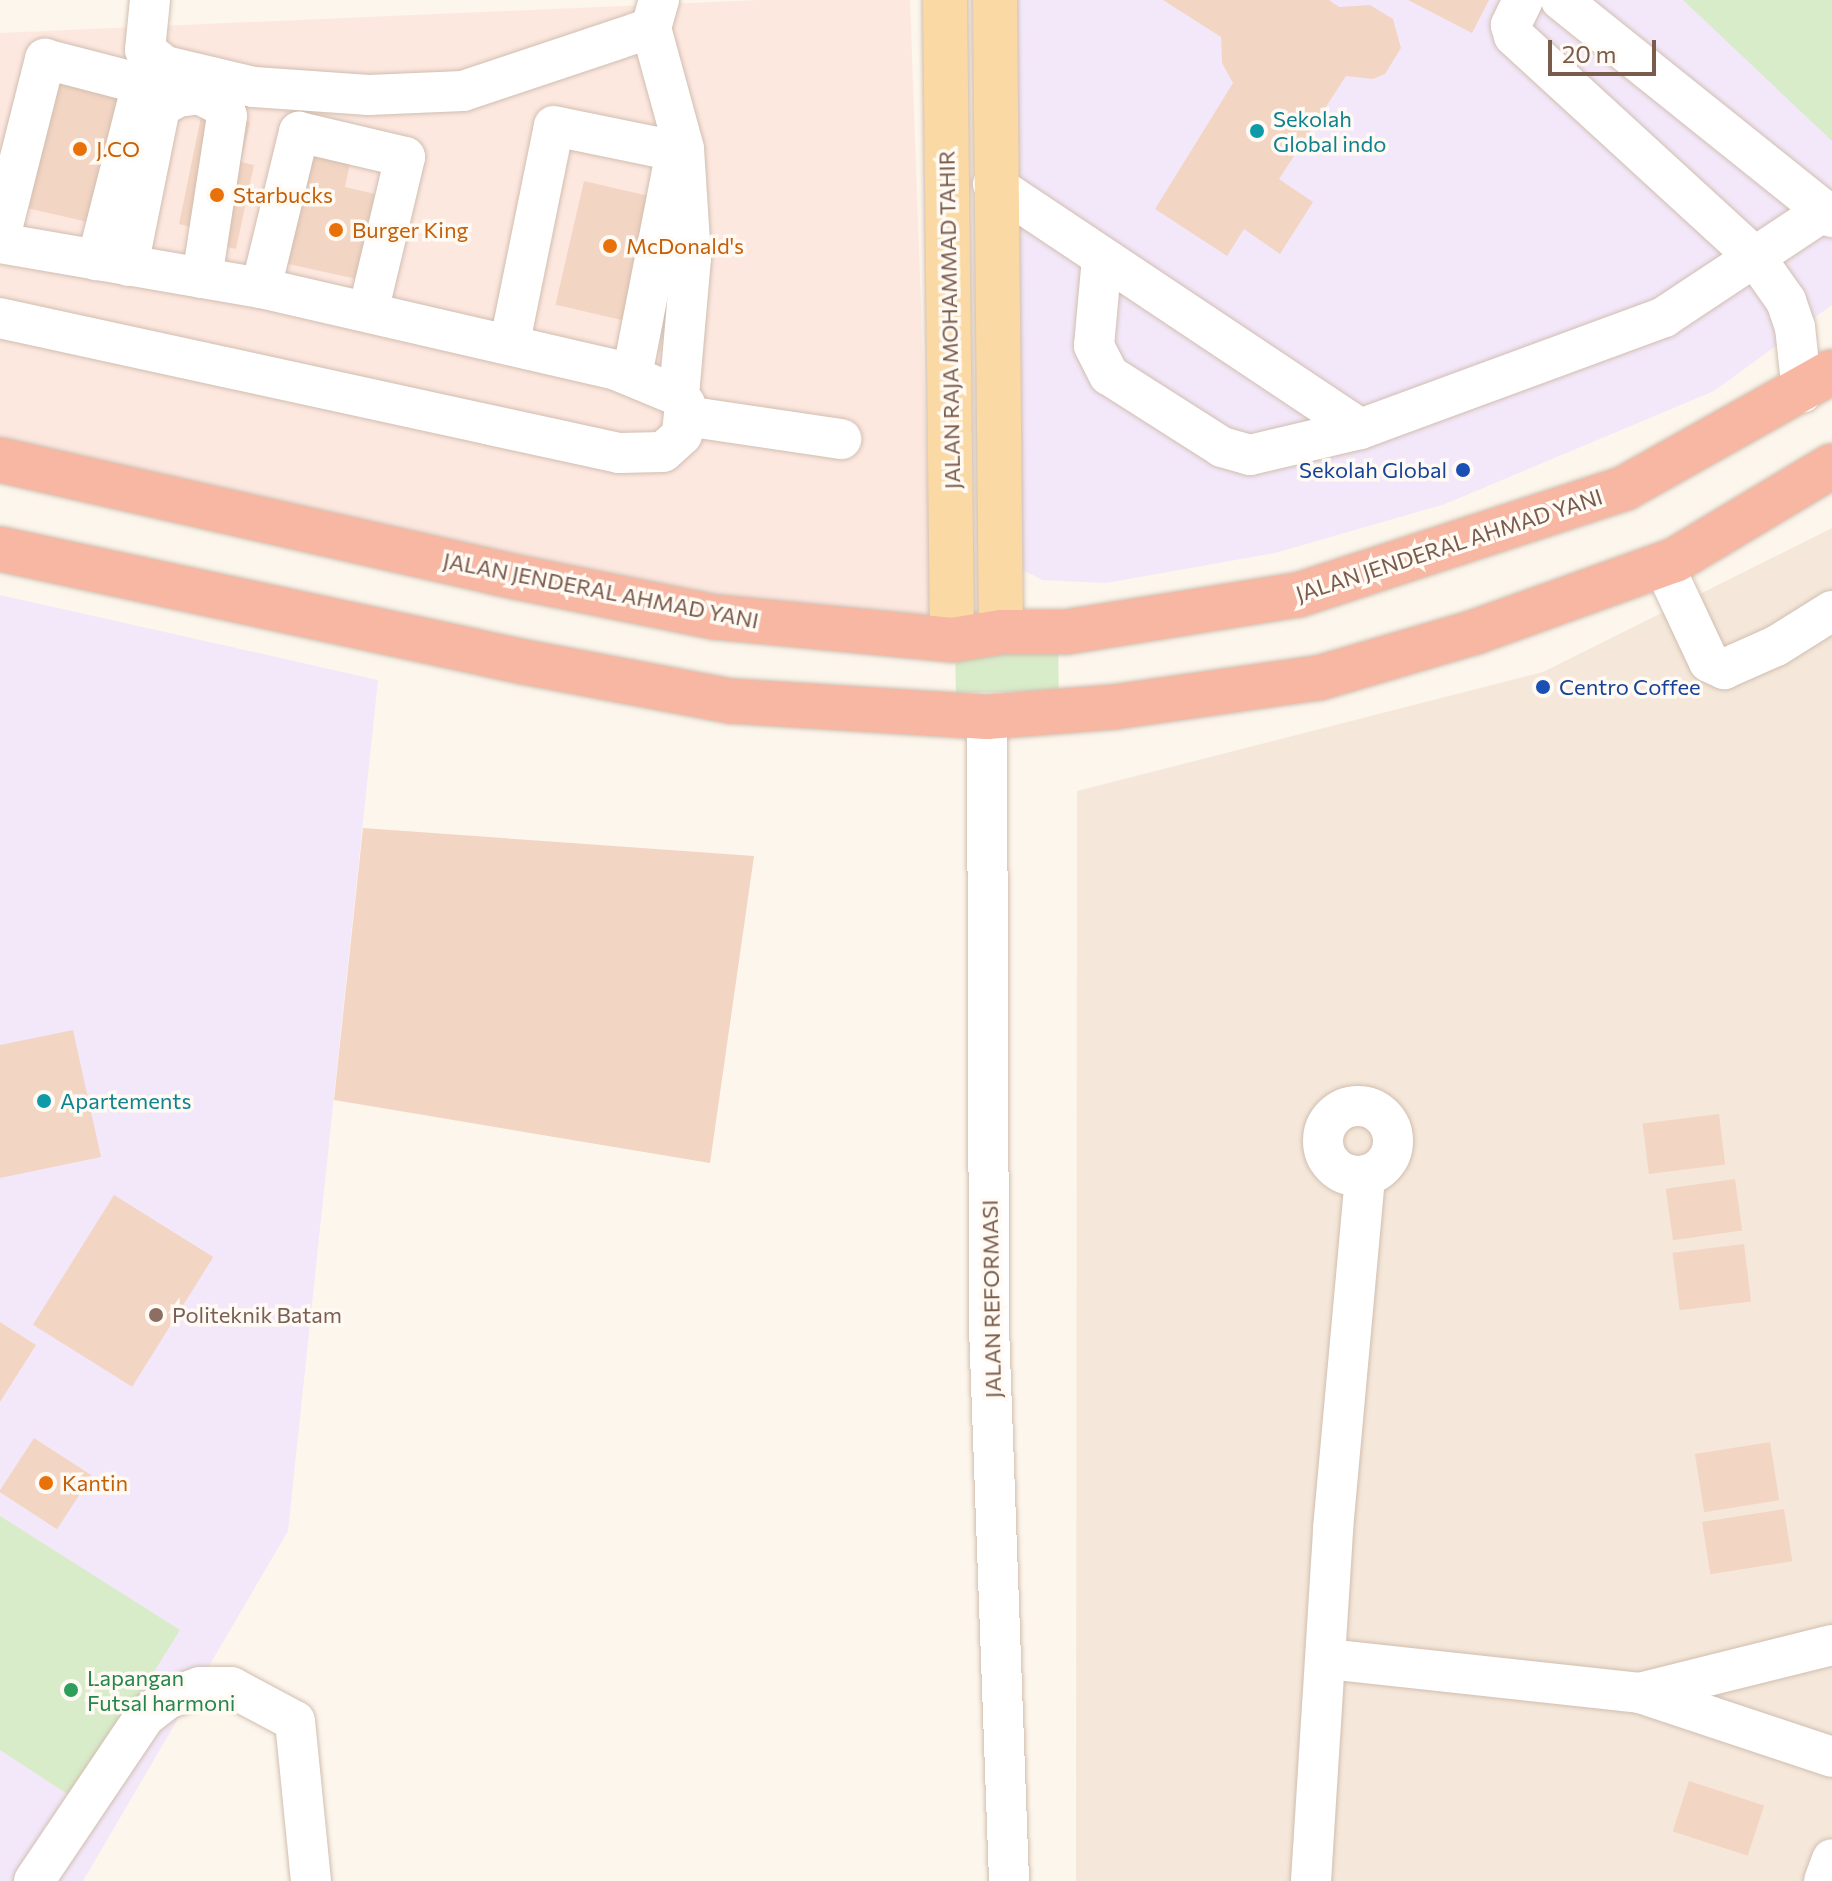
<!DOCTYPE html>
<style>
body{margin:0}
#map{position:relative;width:1832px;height:1881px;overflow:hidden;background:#fdf6ec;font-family:Commissioner,sans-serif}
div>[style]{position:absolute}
.residential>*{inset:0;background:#f5e8da}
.commercial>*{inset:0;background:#fde8e0}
.education>*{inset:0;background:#f3e8fa}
.green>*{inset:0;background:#d8ecc9;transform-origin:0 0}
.building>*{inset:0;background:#f3d5c3;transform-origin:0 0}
.roads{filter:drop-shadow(0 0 2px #d1beb0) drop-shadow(0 0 2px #d1beb0)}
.minor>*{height:40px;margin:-20px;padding:0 20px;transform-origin:20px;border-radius:20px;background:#fff}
.minor>.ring{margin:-20px;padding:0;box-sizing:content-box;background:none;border:40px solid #fff;border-radius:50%}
.major>*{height:44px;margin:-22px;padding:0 22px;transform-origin:22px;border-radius:22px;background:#fbd9a5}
.highway>*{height:44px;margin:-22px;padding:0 22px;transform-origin:22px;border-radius:22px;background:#f7b7a3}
.dots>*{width:22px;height:22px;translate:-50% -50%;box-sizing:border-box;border:4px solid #fffaf3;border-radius:50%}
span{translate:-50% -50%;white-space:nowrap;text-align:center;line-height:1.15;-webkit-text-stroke:7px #fffaf3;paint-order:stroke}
.culture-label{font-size:22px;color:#0d838f}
.left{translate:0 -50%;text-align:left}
.food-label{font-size:22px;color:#c56008}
.street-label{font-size:22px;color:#7a5c4d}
.transit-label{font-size:22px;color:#164399}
.right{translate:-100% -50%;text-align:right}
.education-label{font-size:22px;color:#785e54}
.leisure-label{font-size:22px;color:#27864d}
.scale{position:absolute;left:1548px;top:40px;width:108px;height:36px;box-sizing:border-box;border:4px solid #7a5c4d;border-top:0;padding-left:10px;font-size:24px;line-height:28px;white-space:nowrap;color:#7a5c4d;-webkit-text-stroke:6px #fffaf3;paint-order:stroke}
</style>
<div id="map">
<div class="residential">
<i style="clip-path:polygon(1832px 528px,1832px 1881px,1076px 1881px,1077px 791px,1543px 672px)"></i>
</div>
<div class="commercial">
<i style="clip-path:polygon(758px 0,910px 0,932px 614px,711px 601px,0 445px,0 33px)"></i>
</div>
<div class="education">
<i style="clip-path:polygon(1006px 0,1832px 0,1832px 305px,1714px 391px,1445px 504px,1275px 553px,1106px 583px,1043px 580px,1016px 567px)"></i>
<i style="clip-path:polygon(0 595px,378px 680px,288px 1531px,83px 1881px,0 1881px)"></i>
</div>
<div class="green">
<i style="clip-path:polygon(1683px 0,1832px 0,1832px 141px)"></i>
<i style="left:1058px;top:642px;width:49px;height:103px;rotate:89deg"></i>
<i style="clip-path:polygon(0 1516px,180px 1630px,75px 1799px,0 1750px)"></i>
</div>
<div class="building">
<i style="clip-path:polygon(1163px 0,1329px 0,1339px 7px,1370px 5px,1393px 19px,1401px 48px,1385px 74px,1373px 79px,1346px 76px,1279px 179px,1313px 202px,1280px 254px,1244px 229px,1227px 256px,1155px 209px,1233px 83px,1222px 63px,1221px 37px)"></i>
<i style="clip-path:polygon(1408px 0,1489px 0,1472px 33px)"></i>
<i style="left:60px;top:73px;width:73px;height:139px;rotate:13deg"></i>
<i style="clip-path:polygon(202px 112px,250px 122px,241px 162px,254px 165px,236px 249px,196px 240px,199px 229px,179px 224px)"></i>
<i style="clip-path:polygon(313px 150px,351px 159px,345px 187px,384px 196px,366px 281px,288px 264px)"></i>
<i style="left:584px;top:181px;width:79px;height:127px;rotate:13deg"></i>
<i style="clip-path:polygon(363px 828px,754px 856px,710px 1163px,334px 1100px)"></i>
<i style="clip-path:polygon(73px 1030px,101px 1157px,0 1178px,0 1045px)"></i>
<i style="left:1719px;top:1114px;width:51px;height:77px;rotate:83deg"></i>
<i style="left:1735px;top:1179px;width:52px;height:70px;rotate:82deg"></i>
<i style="left:114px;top:1195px;width:117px;height:153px;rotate:32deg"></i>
<i style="left:1744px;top:1244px;width:58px;height:72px;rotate:83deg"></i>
<i style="clip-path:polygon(0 1322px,36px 1345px,0 1402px)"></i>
<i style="left:34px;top:1438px;width:69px;height:64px;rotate:33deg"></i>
<i style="left:1770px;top:1442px;width:59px;height:76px;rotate:81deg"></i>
<i style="left:1784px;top:1509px;width:53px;height:83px;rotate:81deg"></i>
<i style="left:1689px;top:1781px;width:79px;height:53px;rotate:18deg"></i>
</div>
<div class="roads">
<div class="minor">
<i style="left:150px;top:0;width:50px;rotate:95.7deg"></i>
<i style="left:145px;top:50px;width:26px;rotate:39deg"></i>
<i style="left:165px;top:66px;width:91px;rotate:13.3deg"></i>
<i style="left:254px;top:87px;width:115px;rotate:4deg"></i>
<i style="left:369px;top:95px;width:94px;rotate:-2.4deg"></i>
<i style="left:463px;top:91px;width:198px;rotate:-18.5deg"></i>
<i style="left:659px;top:0;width:29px;rotate:106deg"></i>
<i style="left:651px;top:28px;width:125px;rotate:74.7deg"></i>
<i style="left:684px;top:149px;width:109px;rotate:86.3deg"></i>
<i style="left:691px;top:258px;width:139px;rotate:95deg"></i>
<i style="left:1523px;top:0;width:28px;rotate:116deg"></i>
<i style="left:1511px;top:25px;width:11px;rotate:75deg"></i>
<i style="left:1514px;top:36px;width:327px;rotate:42.5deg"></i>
<i style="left:1755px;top:257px;width:54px;rotate:54.8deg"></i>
<i style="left:1786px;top:301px;width:28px;rotate:71deg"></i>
<i style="left:1795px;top:327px;width:66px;rotate:83.9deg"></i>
<i style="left:1561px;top:0;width:347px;rotate:38.7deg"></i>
<i style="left:993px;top:184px;width:441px;rotate:33.7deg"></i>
<i style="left:0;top:237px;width:184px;rotate:-75.8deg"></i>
<i style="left:45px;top:59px;width:100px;rotate:14.5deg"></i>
<i style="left:142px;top:84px;width:182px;rotate:104.3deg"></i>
<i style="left:0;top:243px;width:265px;rotate:9.8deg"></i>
<i style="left:261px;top:288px;width:364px;rotate:13deg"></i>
<i style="left:616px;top:370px;width:68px;rotate:22.4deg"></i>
<i style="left:679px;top:396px;width:10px;rotate:53deg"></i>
<i style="left:685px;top:404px;width:31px;rotate:96deg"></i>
<i style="left:682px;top:435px;width:25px;rotate:138deg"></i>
<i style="left:663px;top:452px;width:44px;rotate:178.7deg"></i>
<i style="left:619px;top:453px;width:634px;rotate:-167.7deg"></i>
<i style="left:1102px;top:258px;width:88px;rotate:95.2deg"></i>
<i style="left:1094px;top:346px;width:33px;rotate:63deg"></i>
<i style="left:1109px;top:375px;width:134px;rotate:32.5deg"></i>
<i style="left:1222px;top:447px;width:29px;rotate:16deg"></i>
<i style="left:1250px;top:455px;width:113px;rotate:-13.3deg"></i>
<i style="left:1360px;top:429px;width:324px;rotate:-20.2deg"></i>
<i style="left:1664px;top:317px;width:192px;rotate:-33.5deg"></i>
<i style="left:128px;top:266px;width:162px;rotate:-78.6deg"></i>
<i style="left:160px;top:107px;width:21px;rotate:-29deg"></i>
<i style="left:178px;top:97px;width:21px;rotate:-8deg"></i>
<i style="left:199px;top:94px;width:28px;rotate:27deg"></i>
<i style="left:224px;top:107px;width:9px;rotate:72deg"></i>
<i style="left:227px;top:116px;width:164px;rotate:98.8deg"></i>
<i style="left:261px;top:288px;width:161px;rotate:-76.3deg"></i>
<i style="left:299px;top:132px;width:109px;rotate:13.3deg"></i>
<i style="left:405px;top:157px;width:159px;rotate:103.4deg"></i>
<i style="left:510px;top:342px;width:220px;rotate:-78.5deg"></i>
<i style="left:554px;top:126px;width:125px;rotate:11.6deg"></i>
<i style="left:676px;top:151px;width:228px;rotate:101.1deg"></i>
<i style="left:685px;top:416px;width:158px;rotate:8.4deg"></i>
<i style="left:1663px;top:564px;width:108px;rotate:64.9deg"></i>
<i style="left:1709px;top:662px;width:17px;rotate:25deg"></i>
<i style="left:1724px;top:669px;width:57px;rotate:-23.9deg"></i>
<i style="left:1776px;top:646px;width:66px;rotate:-32deg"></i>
<i style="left:987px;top:717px;width:610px;rotate:89.81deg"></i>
<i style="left:989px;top:1327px;width:554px;rotate:87.93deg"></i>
<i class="ring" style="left:1323px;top:1106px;width:30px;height:30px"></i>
<i style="left:1832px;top:1645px;width:198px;rotate:166deg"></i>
<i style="left:1640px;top:1693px;width:202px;rotate:18.4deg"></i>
<i style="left:1328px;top:1659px;width:314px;rotate:6.2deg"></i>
<i style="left:34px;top:1881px;width:197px;rotate:-56.1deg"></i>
<i style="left:144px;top:1717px;width:29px;rotate:-38deg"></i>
<i style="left:167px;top:1699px;width:35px;rotate:-20deg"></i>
<i style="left:200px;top:1687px;width:31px"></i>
<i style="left:231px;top:1687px;width:72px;rotate:28deg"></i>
<i style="left:295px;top:1721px;width:161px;rotate:84.3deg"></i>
<i style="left:1311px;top:1881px;width:353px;rotate:-86.4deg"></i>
<i style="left:1333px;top:1529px;width:355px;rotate:-84.8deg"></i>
<i style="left:1824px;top:1881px;width:23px;rotate:-70deg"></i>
</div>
<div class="major">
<i style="left:945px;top:0;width:640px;rotate:89.37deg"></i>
<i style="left:995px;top:0;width:632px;rotate:89.46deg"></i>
</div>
<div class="highway">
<i style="left:0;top:460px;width:529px;rotate:12.78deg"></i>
<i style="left:516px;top:577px;width:203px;rotate:11.4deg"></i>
<i style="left:715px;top:617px;width:238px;rotate:5.5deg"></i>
<i style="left:952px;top:640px;width:50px;rotate:-9.3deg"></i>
<i style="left:1001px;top:632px;width:65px"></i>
<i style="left:1066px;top:632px;width:235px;rotate:-9.1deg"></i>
<i style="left:1298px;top:595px;width:344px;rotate:-18.1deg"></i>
<i style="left:1625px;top:488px;width:237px;rotate:-29.3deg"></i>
<i style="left:0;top:549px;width:536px;rotate:12.17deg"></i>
<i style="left:524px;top:662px;width:211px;rotate:10.7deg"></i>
<i style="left:731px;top:701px;width:256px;rotate:3.6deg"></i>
<i style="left:987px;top:717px;width:127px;rotate:-4.5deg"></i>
<i style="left:1114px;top:707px;width:207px;rotate:-8.1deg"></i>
<i style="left:1319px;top:678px;width:163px;rotate:-16.4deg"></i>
<i style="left:1475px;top:632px;width:213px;rotate:-19.8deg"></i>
<i style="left:1675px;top:560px;width:183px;rotate:-30.9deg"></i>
</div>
</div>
<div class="dots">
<i style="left:1257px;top:131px;background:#0f9aa8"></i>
<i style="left:80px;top:149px;background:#e8710a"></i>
<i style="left:217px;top:195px;background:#e8710a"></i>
<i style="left:336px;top:230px;background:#e8710a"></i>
<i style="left:610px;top:246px;background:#e8710a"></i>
<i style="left:1463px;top:470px;background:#1a4fb4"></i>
<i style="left:1543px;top:687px;background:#1a4fb4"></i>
<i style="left:44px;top:1101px;background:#0f9aa8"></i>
<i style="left:156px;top:1315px;background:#8d6e63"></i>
<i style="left:46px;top:1483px;background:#e8710a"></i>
<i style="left:71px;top:1690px;background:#2e9e5b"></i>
</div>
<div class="culture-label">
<span class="left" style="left:1273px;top:131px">Sekolah<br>Global indo</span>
<span class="left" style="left:60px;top:1101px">Apartements</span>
</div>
<div class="food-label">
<span class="left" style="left:96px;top:149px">J.CO</span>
<span class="left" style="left:233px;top:195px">Starbucks</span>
<span class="left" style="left:352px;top:230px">Burger King</span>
<span class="left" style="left:626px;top:246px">McDonald's</span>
<span class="left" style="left:62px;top:1483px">Kantin</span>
</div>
<div class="street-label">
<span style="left:949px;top:320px;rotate:-91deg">JALAN RAJA MOHAMMAD TAHIR</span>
<span style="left:1449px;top:545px;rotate:-18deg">JALAN JENDERAL AHMAD YANI</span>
<span style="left:601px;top:590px;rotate:11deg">JALAN JENDERAL AHMAD YANI</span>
<span style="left:991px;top:1299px;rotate:-91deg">JALAN REFORMASI</span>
</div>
<div class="transit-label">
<span class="right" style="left:1447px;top:470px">Sekolah Global</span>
<span class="left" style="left:1559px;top:687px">Centro Coffee</span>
</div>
<div class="education-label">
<span class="left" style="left:172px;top:1315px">Politeknik Batam</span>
</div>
<div class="leisure-label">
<span class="left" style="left:87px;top:1690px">Lapangan<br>Futsal harmoni</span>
</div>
<div class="scale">20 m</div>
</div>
